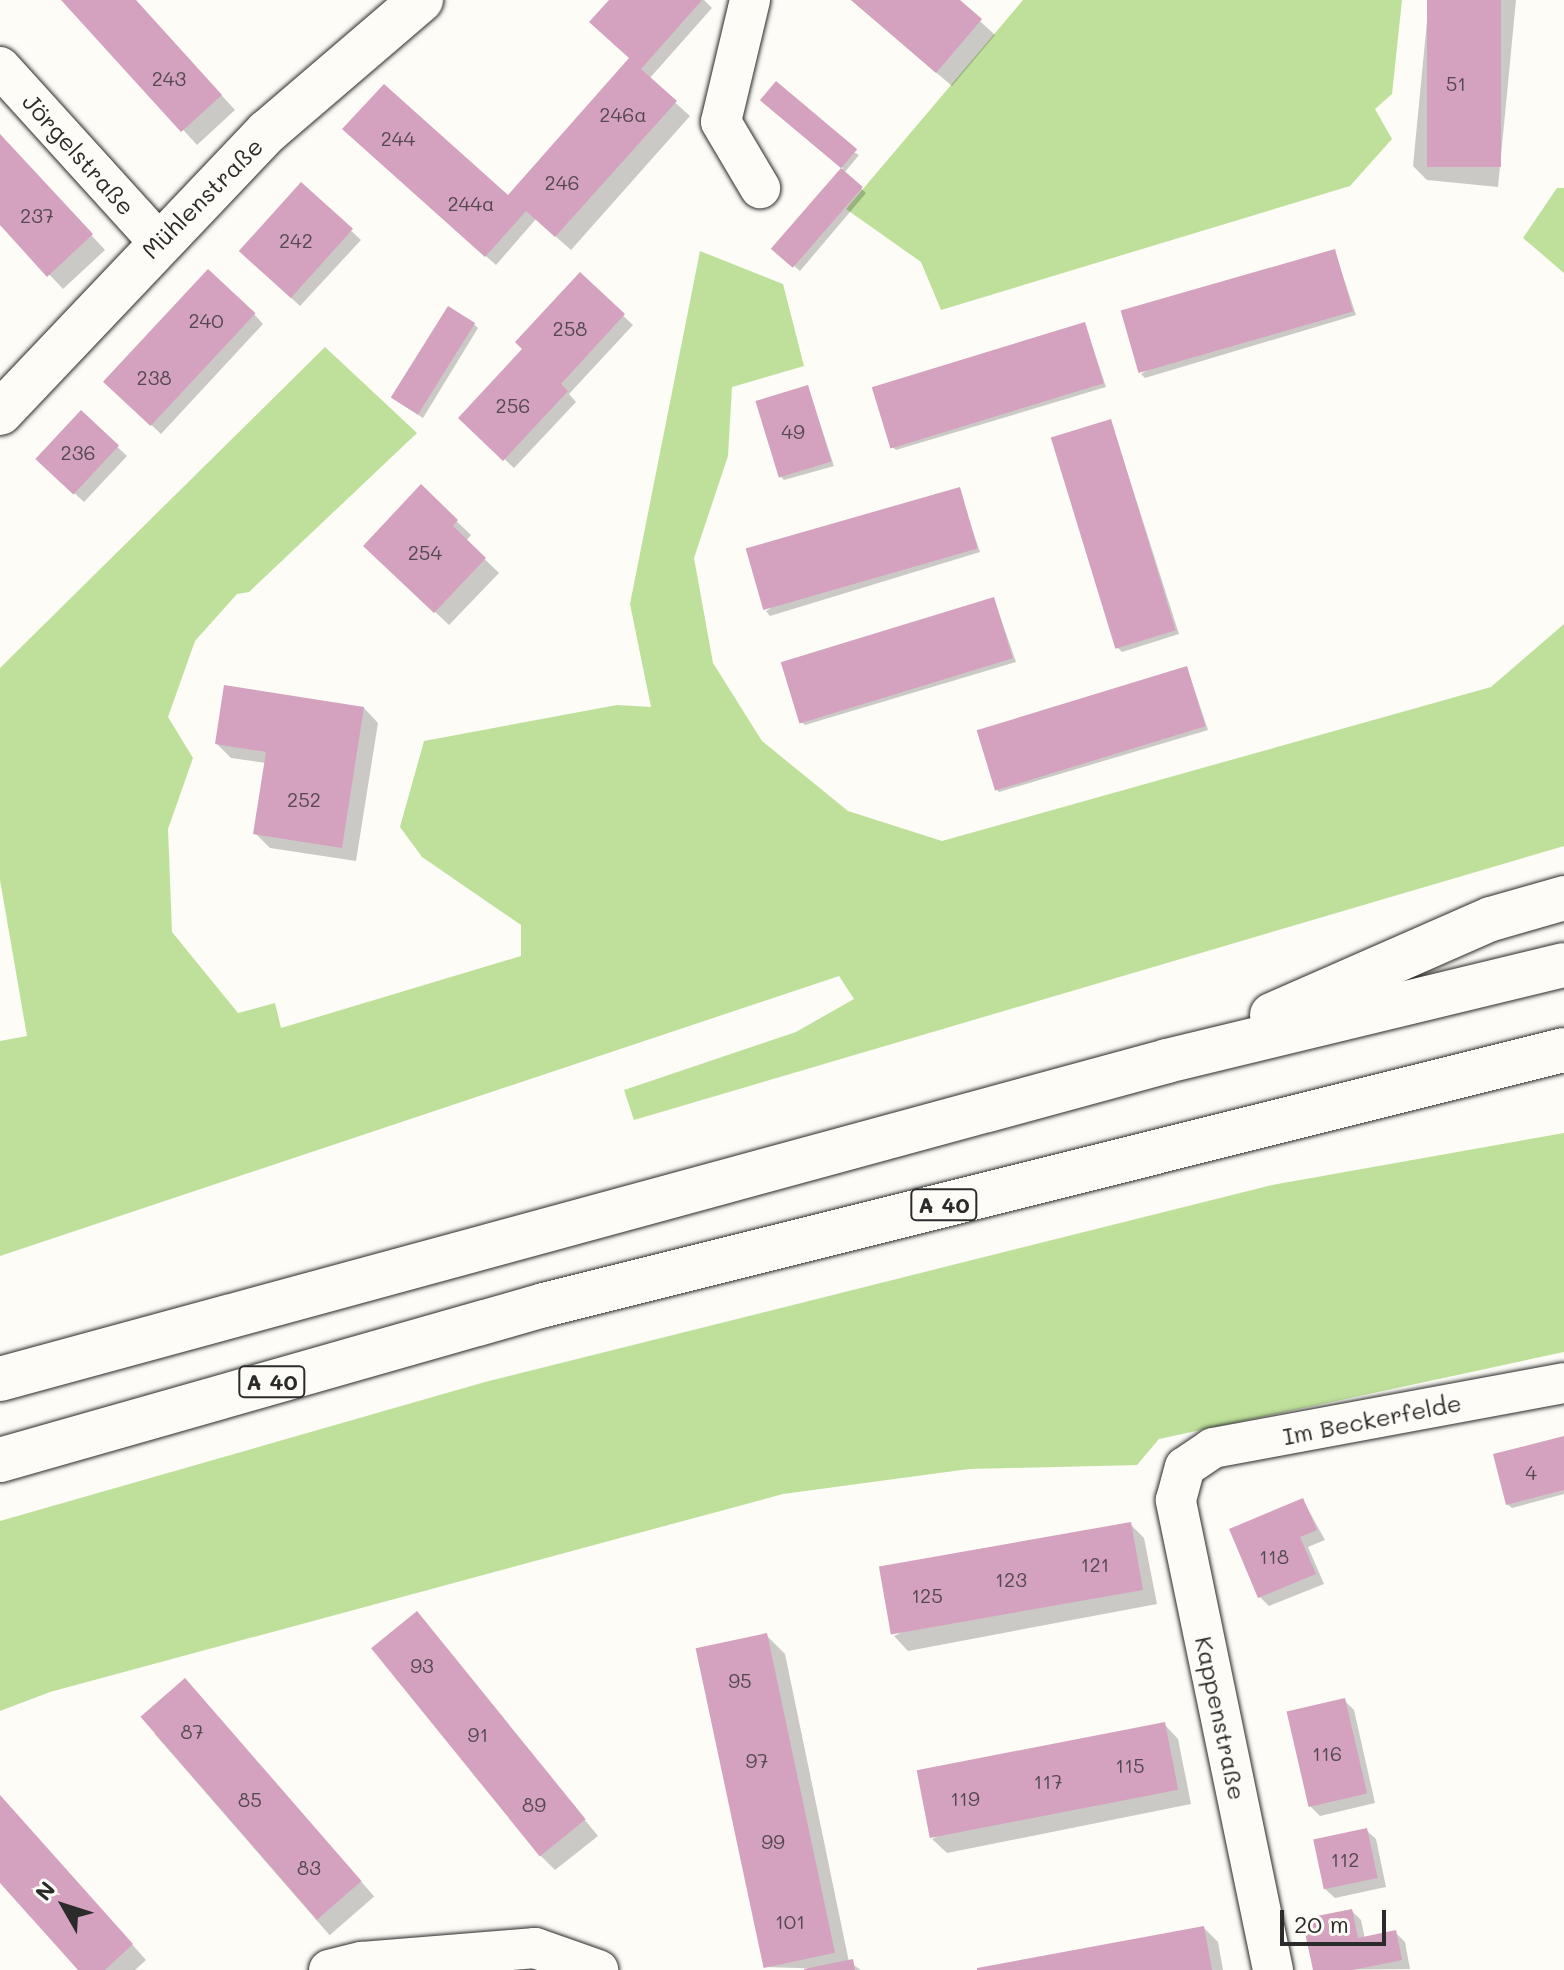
<!DOCTYPE html>
<meta charset="utf-8">
<style>
body{margin:0}
#map{position:relative;width:1564px;height:1970px;overflow:hidden;background:#fdfcf7;font-family:Mali,sans-serif}
div>[style]{position:absolute}
.green>*{inset:0;background:#bee09a}
.shadow>*{inset:0;background:#0003;transform-origin:0 0}
.building>*{inset:0;background:#d4a2be;transform-origin:0 0}
.roads{filter:drop-shadow(0 0 2px #2b2b2b) drop-shadow(0 0 2px #2b2b2b)}
.street>*{height:40px;margin:-20px;padding:0 20px;transform-origin:20px;border-radius:20px;background:#fdfcf7}
.secondary>*{height:44px;margin:-22px;padding:0 22px;transform-origin:22px;border-radius:22px;background:#fdfcf7}
.highway>*{height:44px;margin:-22px;padding:0 22px;transform-origin:22px;border-radius:22px;background:#fdfcf7}
span{translate:-50% -50%;white-space:nowrap;text-align:center;line-height:1.15;-webkit-text-stroke:8px #fdfcf7;paint-order:stroke}
.number-label{font-size:20px;color:#554950}
.number-label span{-webkit-text-stroke-width:0}
.shield-label span{padding:2px 6px;background:#fdfcf7;border:2px solid;border-radius:6px;-webkit-text-stroke-width:0}
.shield-label{font-size:22px;color:#2b2b2b;font-weight:700}
.street-label{font-size:24px;color:#2b2b2b}
.north{position:absolute;left:24px;top:1866px;width:80px;height:80px;-webkit-text-stroke:6px #fdfcf7;paint-order:stroke;rotate:309deg;font-size:22px;font-weight:700;line-height:32px;text-align:center;color:#2b2b2b}
.north::after{content:'';display:block;margin:auto;width:28px;height:36px;background:#2b2b2b;clip-path:polygon(50% 0,100% 100%,50% 72%,0 100%)}
.scale{position:absolute;left:1280px;top:1910px;width:106px;height:36px;box-sizing:border-box;border:4px solid #2b2b2b;border-top:0;padding-left:10px;font-size:24px;line-height:28px;white-space:nowrap;color:#2b2b2b;-webkit-text-stroke:6px #fdfcf7;paint-order:stroke}
</style>
<div id="map">
<div class="green">
<i style="clip-path:polygon(1023px 0,1402px 0,1392px 94px,1375px 109px,1392px 139px,1350px 186px,941px 310px,921px 262px,846px 209px)"></i>
<i style="clip-path:polygon(1557px 188px,1564px 188px,1564px 273px,1523px 238px)"></i>
<i style="clip-path:polygon(700px 251px,783px 284px,804px 366px,732px 387px,728px 456px,694px 558px,713px 663px,762px 741px,848px 811px,942px 841px,1491px 687px,1564px 624px,1564px 846px,634px 1120px,624px 1090px,796px 1032px,854px 999px,839px 976px,0 1256px,0 1041px,27px 1036px,0 880px,0 668px,325px 347px,417px 433px,249px 592px,237px 594px,195px 641px,168px 717px,193px 758px,168px 829px,172px 932px,238px 1013px,275px 1003px,281px 1028px,521px 956px,521px 925px,422px 857px,400px 827px,424px 741px,617px 705px,651px 707px,630px 604px)"></i>
<i style="clip-path:polygon(1564px 1133px,1564px 1352px,1159px 1439px,1137px 1465px,969px 1469px,783px 1494px,50px 1692px,0 1711px,0 1521px,485px 1382px,1272px 1185px)"></i>
</div>
<div class="shadow">
<i style="clip-path:polygon(64px 0,135px 0,235px 110px,197px 145px)"></i>
<i style="clip-path:polygon(612px 0,704px 0,712px 8px,649px 79px,690px 116px,571px 250px,536px 219px,496px 265px,354px 139px,509px 198px,632px 59px)"></i>
<i style="clip-path:polygon(851px 0,957px 0,995px 35px,952px 86px)"></i>
<i style="clip-path:polygon(1429px 0,1516px 0,1498px 187px,1427px 180px,1413px 166px)"></i>
<i style="clip-path:polygon(767px 103px,859px 155px,844px 173px,866px 193px,800px 271px,774px 249px,843px 168px)"></i>
<i style="clip-path:polygon(0 136px,105px 250px,63px 289px,0 222px)"></i>
<i style="clip-path:polygon(302px 185px,361px 240px,300px 306px,250px 260px)"></i>
<i style="clip-path:polygon(1335px 252px,1356px 315px,1145px 378px,1141px 374px)"></i>
<i style="clip-path:polygon(580px 275px,633px 325px,569px 394px,576px 402px,514px 468px,460px 418px,525px 349px)"></i>
<i style="clip-path:polygon(254px 314px,263px 324px,161px 434px,116px 392px)"></i>
<i style="clip-path:polygon(474px 324px,478px 328px,423px 418px,398px 402px)"></i>
<i style="clip-path:polygon(1085px 324px,1106px 387px,896px 450px,891px 446px)"></i>
<i style="clip-path:polygon(808px 387px,834px 466px,784px 480px,780px 476px)"></i>
<i style="clip-path:polygon(81px 413px,127px 456px,84px 502px,48px 469px)"></i>
<i style="clip-path:polygon(1111px 421px,1179px 634px,1122px 652px,1118px 648px)"></i>
<i style="clip-path:polygon(421px 487px,471px 535px,466px 541px,499px 573px,449px 625px,380px 560px)"></i>
<i style="clip-path:polygon(959px 490px,980px 552px,770px 616px,766px 611px)"></i>
<i style="clip-path:polygon(994px 599px,1016px 662px,805px 725px,800px 721px)"></i>
<i style="clip-path:polygon(1187px 668px,1208px 730px,999px 792px,995px 788px)"></i>
<i style="clip-path:polygon(364px 708px,378px 723px,356px 861px,270px 848px,255px 833px,266px 763px,231px 758px,217px 744px)"></i>
<i style="clip-path:polygon(1564px 1438px,1564px 1494px,1512px 1508px,1507px 1504px)"></i>
<i style="clip-path:polygon(1303px 1500px,1325px 1540px,1308px 1547px,1324px 1584px,1269px 1606px,1260px 1597px)"></i>
<i style="clip-path:polygon(1130px 1524px,1144px 1538px,1157px 1604px,908px 1651px,894px 1636px)"></i>
<i style="clip-path:polygon(417px 1614px,598px 1836px,555px 1870px,541px 1856px)"></i>
<i style="clip-path:polygon(766px 1635px,785px 1654px,849px 1962px,861px 1970px,764px 1967px)"></i>
<i style="left:199px;top:1695px;width:267px;height:59px;rotate:49deg"></i>
<i style="clip-path:polygon(1344px 1700px,1354px 1710px,1375px 1803px,1320px 1816px,1311px 1807px)"></i>
<i style="clip-path:polygon(1164px 1724px,1178px 1739px,1191px 1804px,947px 1853px,932px 1839px)"></i>
<i style="clip-path:polygon(0 1796px,146px 1960px,135px 1970px,80px 1970px,0 1880px)"></i>
<i style="clip-path:polygon(1366px 1830px,1376px 1839px,1386px 1887px,1335px 1898px,1325px 1889px)"></i>
<i style="clip-path:polygon(1352px 1911px,1361px 1920px,1365px 1939px,1395px 1932px,1405px 1942px,1410px 1969px,1315px 1970px)"></i>
<i style="clip-path:polygon(1204px 1928px,1218px 1942px,1223px 1970px,980px 1970px)"></i>
</div>
<div class="building">
<i style="clip-path:polygon(61px 0,136px 0,222px 95px,181px 132px)"></i>
<i style="clip-path:polygon(609px 0,702px 0,641px 69px,677px 101px,555px 237px,526px 211px,485px 257px,342px 129px,384px 84px,508px 195px,629px 58px,589px 22px)"></i>
<i style="clip-path:polygon(851px 0,960px 0,982px 19px,936px 73px)"></i>
<i style="left:1427px;top:0;width:74px;height:167px"></i>
<i style="left:776px;top:81px;width:106px;height:25px;rotate:40deg"></i>
<i style="clip-path:polygon(0 134px,93px 234px,47px 277px,0 225px)"></i>
<i style="left:841px;top:168px;width:29px;height:107px;rotate:41deg"></i>
<i style="left:301px;top:182px;width:70px;height:93px;rotate:42deg"></i>
<i style="left:1335px;top:249px;width:65px;height:223px;rotate:74deg"></i>
<i style="left:208px;top:269px;width:65px;height:154px;rotate:43deg"></i>
<i style="clip-path:polygon(580px 272px,625px 314px,561px 384px,568px 391px,503px 461px,458px 418px,522px 349px,515px 342px)"></i>
<i style="left:448px;top:306px;width:32px;height:108px;rotate:32deg"></i>
<i style="left:1085px;top:322px;width:64px;height:223px;rotate:73deg"></i>
<i style="left:808px;top:385px;width:80px;height:55px;rotate:73deg"></i>
<i style="left:81px;top:410px;width:52px;height:67px;rotate:43deg"></i>
<i style="left:1111px;top:419px;width:221px;height:63px;rotate:73deg"></i>
<i style="clip-path:polygon(421px 484px,458px 520px,453px 526px,486px 558px,434px 613px,363px 546px)"></i>
<i style="left:960px;top:487px;width:64px;height:223px;rotate:74deg"></i>
<i style="left:994px;top:597px;width:64px;height:223px;rotate:73deg"></i>
<i style="left:1187px;top:666px;width:63px;height:220px;rotate:73deg"></i>
<i style="clip-path:polygon(224px 685px,364px 707px,342px 848px,253px 834px,266px 752px,215px 744px)"></i>
<i style="clip-path:polygon(1564px 1436px,1564px 1490px,1506px 1505px,1493px 1454px)"></i>
<i style="clip-path:polygon(1303px 1498px,1317px 1530px,1300px 1537px,1316px 1574px,1258px 1598px,1229px 1529px)"></i>
<i style="left:1131px;top:1522px;width:69px;height:256px;rotate:80deg"></i>
<i style="left:417px;top:1611px;width:268px;height:59px;rotate:51deg"></i>
<i style="left:767px;top:1633px;width:327px;height:73px;rotate:78deg"></i>
<i style="left:185px;top:1678px;width:269px;height:59px;rotate:49deg"></i>
<i style="left:1345px;top:1698px;width:98px;height:60px;rotate:77deg"></i>
<i style="left:1165px;top:1722px;width:69px;height:253px;rotate:79deg"></i>
<i style="clip-path:polygon(0 1795px,133px 1944px,105px 1970px,78px 1970px,0 1883px)"></i>
<i style="left:1367px;top:1828px;width:51px;height:55px;rotate:78deg"></i>
<i style="clip-path:polygon(1352px 1909px,1358px 1938px,1396px 1930px,1402px 1960px,1353px 1970px,1313px 1970px,1302px 1919px)"></i>
<i style="clip-path:polygon(1204px 1926px,1212px 1970px,977px 1970px,977px 1968px)"></i>
<i style="clip-path:polygon(853px 1959px,855px 1970px,804px 1970px,804px 1969px)"></i>
</div>
<div class="roads">
<div class="street">
<i style="left:750px;top:0;width:125px;rotate:103.4deg"></i>
<i style="left:721px;top:122px;width:77px;rotate:59.4deg"></i>
<i style="left:0;top:67px;width:235px;rotate:47.8deg"></i>
<i style="left:329px;top:1970px;width:34px;rotate:-14deg"></i>
<i style="left:362px;top:1962px;width:174px;rotate:-4.6deg"></i>
<i style="left:535px;top:1948px;width:67px;rotate:19.2deg"></i>
<i style="left:1273px;top:1970px;width:480px;rotate:-101.7deg"></i>
<i style="left:1176px;top:1500px;width:34px;rotate:-75deg"></i>
<i style="left:1185px;top:1467px;width:34px;rotate:-34deg"></i>
<i style="left:1213px;top:1448px;width:357px;rotate:-10.5deg"></i>
</div>
<div class="secondary">
<i style="left:0;top:413px;width:388px;rotate:-46.5deg"></i>
<i style="left:267px;top:132px;width:203px;rotate:-40.6deg"></i>
</div>
<div class="highway">
<i style="left:1272px;top:1015px;width:239px;rotate:-23.7deg"></i>
<i style="left:1491px;top:919px;width:76px;rotate:-16deg"></i>
<i style="left:0;top:1379px;width:1210px;rotate:-15.24deg"></i>
<i style="left:1167px;top:1061px;width:408px;rotate:-13.6deg"></i>
<i style="left:0;top:1460px;width:566px;rotate:-15.9deg"></i>
<i style="left:544px;top:1305px;width:1051px;rotate:-14.04deg"></i>
</div>
</div>
<div class="number-label">
<span style="left:169px;top:78px">243</span>
<span style="left:1456px;top:83px">51</span>
<span style="left:623px;top:114px">246a</span>
<span style="left:398px;top:138px">244</span>
<span style="left:562px;top:182px">246</span>
<span style="left:471px;top:203px">244a</span>
<span style="left:37px;top:215px">237</span>
<span style="left:296px;top:240px">242</span>
<span style="left:206px;top:320px">240</span>
<span style="left:570px;top:328px">258</span>
<span style="left:154px;top:377px">238</span>
<span style="left:513px;top:405px">256</span>
<span style="left:793px;top:431px">49</span>
<span style="left:78px;top:452px">236</span>
<span style="left:425px;top:552px">254</span>
<span style="left:304px;top:799px">252</span>
<span style="left:1531px;top:1472px">4</span>
<span style="left:1274px;top:1556px">118</span>
<span style="left:1095px;top:1564px">121</span>
<span style="left:1011px;top:1579px">123</span>
<span style="left:927px;top:1595px">125</span>
<span style="left:422px;top:1665px">93</span>
<span style="left:740px;top:1680px">95</span>
<span style="left:192px;top:1731px">87</span>
<span style="left:478px;top:1734px">91</span>
<span style="left:1327px;top:1753px">116</span>
<span style="left:757px;top:1760px">97</span>
<span style="left:1130px;top:1765px">115</span>
<span style="left:1048px;top:1781px">117</span>
<span style="left:965px;top:1798px">119</span>
<span style="left:250px;top:1799px">85</span>
<span style="left:534px;top:1804px">89</span>
<span style="left:773px;top:1841px">99</span>
<span style="left:1345px;top:1859px">112</span>
<span style="left:309px;top:1867px">83</span>
<span style="left:790px;top:1921px">101</span>
</div>
<div class="shield-label">
<span style="left:944px;top:1205px">A 40</span>
<span style="left:272px;top:1382px">A 40</span>
</div>
<div class="street-label">
<span style="left:79px;top:154px;rotate:48deg">Jörgelstraße</span>
<span style="left:202px;top:198px;rotate:-45deg">Mühlenstraße</span>
<span style="left:1372px;top:1419px;rotate:-11deg">Im Beckerfelde</span>
<span style="left:1221px;top:1718px;rotate:78deg">Kappenstraße</span>
</div>
<div class="north">N</div>
<div class="scale">20 m</div>
</div>
